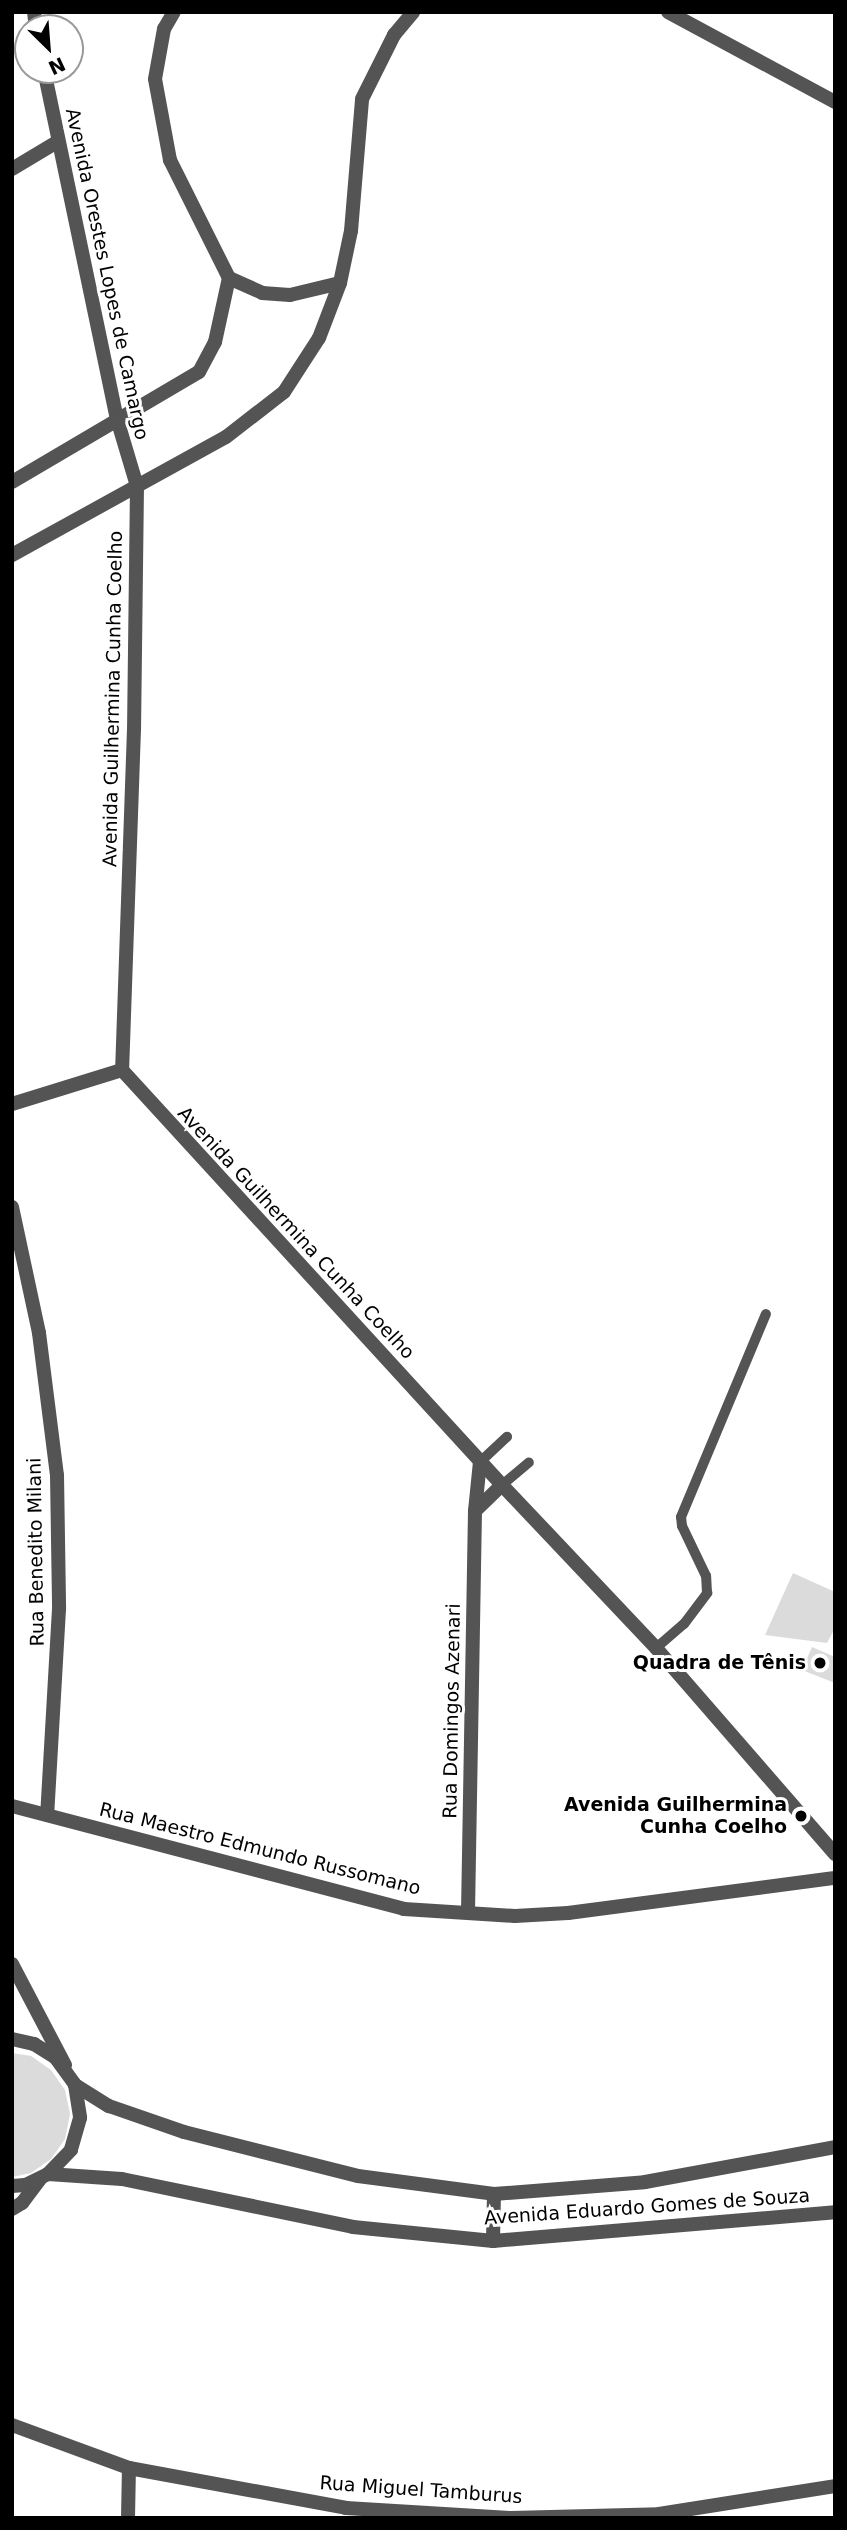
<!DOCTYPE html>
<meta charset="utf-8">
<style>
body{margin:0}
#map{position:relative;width:847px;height:2530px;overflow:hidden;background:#fff;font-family:"DejaVu Sans",sans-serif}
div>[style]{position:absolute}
.green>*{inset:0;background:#dbdbdb}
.service>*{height:10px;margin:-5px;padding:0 5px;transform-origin:5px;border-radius:5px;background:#545454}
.minor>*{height:14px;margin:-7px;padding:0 7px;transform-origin:7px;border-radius:7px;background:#545454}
.tertiary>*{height:14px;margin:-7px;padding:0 7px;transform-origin:7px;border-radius:7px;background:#545454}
.dots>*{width:19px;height:19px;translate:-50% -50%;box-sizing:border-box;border:4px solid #fff;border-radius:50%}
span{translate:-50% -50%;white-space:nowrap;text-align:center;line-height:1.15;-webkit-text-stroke:6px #fff;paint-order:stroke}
.street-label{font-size:19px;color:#000}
.poi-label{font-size:19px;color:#000;font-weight:700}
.right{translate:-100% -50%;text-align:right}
.frame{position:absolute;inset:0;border:14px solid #000;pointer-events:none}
.north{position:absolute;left:14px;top:14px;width:70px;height:70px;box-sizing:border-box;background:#fff;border:2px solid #999;border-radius:50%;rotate:155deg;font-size:19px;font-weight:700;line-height:28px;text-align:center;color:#000}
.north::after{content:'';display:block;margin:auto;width:24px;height:32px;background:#000;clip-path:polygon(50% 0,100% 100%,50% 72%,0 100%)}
</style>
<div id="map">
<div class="green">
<i style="clip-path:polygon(793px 1573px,835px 1592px,835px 1628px,827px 1643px,765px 1635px)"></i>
<i style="clip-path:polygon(812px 1647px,835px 1657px,835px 1683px,802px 1670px)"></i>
<i style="clip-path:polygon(12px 2053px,31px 2056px,51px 2070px,65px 2090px,70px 2114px,65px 2139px,51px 2159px,31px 2173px,12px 2177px)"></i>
</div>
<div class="service">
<i style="left:480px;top:1462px;width:37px;rotate:-43deg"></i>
<i style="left:502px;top:1485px;width:35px;rotate:-40deg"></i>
<i style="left:656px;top:1648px;width:37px;rotate:-41deg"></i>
<i style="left:684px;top:1624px;width:39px;rotate:-53deg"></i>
<i style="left:707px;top:1593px;width:17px;rotate:-93deg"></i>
<i style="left:706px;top:1576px;width:55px;rotate:-115.6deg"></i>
<i style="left:682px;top:1526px;width:9px;rotate:-96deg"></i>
<i style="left:681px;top:1517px;width:220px;rotate:-67.3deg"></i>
</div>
<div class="minor">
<i style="left:34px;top:12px;width:16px;rotate:83deg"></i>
<i style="left:668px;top:12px;width:190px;rotate:28.3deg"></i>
<i style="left:44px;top:70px;width:357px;rotate:78.2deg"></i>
<i style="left:117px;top:419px;width:70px;rotate:73.4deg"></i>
<i style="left:137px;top:486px;width:243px;rotate:90.7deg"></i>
<i style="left:134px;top:729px;width:341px;rotate:92deg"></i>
<i style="left:122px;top:1070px;width:563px;rotate:47.52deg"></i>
<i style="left:502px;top:1485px;width:224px;rotate:46.6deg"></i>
<i style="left:656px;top:1648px;width:273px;rotate:49deg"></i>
<i style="left:12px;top:169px;width:52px;rotate:-31deg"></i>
<i style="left:12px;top:1104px;width:115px;rotate:-17.2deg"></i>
<i style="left:12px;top:1207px;width:129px;rotate:77.9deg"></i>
<i style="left:39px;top:1333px;width:143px;rotate:82.8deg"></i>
<i style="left:57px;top:1475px;width:134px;rotate:89.1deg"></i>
<i style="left:59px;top:1609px;width:206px;rotate:93.3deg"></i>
<i style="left:475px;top:1511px;width:37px;rotate:-44deg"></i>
<i style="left:12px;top:1806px;width:405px;rotate:14.7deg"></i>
<i style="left:404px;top:1909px;width:111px;rotate:3.6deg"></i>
<i style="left:515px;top:1916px;width:53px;rotate:-3.2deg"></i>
<i style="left:568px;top:1913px;width:269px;rotate:-7.5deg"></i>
<i style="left:468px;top:1912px;width:401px;rotate:-89deg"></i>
<i style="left:475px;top:1511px;width:49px;rotate:-84.2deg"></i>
<i style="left:12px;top:1964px;width:114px;rotate:62.3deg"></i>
<i style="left:12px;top:2209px;width:12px;rotate:-31deg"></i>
<i style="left:22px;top:2203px;width:31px;rotate:-53deg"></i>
<i style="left:12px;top:2425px;width:125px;rotate:20.2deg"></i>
<i style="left:129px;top:2468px;width:221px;rotate:10.4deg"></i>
<i style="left:346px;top:2508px;width:165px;rotate:3.5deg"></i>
<i style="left:511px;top:2518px;width:148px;rotate:-1.5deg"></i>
<i style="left:659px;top:2514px;width:178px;rotate:-9deg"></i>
<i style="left:128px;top:2518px;width:50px;rotate:-88.9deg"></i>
</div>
<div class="tertiary">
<i style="left:229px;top:278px;width:36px;rotate:24deg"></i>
<i style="left:262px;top:293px;width:28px;rotate:4deg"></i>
<i style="left:290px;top:295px;width:51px;rotate:-13.5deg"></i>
<i style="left:12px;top:482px;width:217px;rotate:-30.5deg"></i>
<i style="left:199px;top:372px;width:34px;rotate:-62deg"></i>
<i style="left:215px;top:342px;width:66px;rotate:-77.7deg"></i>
<i style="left:229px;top:278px;width:132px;rotate:-116.6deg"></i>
<i style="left:170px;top:160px;width:82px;rotate:-100.5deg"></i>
<i style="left:155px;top:79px;width:51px;rotate:-79.8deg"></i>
<i style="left:164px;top:29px;width:20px;rotate:-60deg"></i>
<i style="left:12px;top:555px;width:244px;rotate:-28.9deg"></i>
<i style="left:226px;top:437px;width:73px;rotate:-37.8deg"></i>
<i style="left:284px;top:392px;width:64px;rotate:-57.1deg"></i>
<i style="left:319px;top:338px;width:59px;rotate:-69.1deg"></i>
<i style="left:340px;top:283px;width:53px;rotate:-78.1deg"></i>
<i style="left:351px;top:231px;width:132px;rotate:-85.2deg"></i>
<i style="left:362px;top:99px;width:72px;rotate:-63.4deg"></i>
<i style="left:394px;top:35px;width:30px;rotate:-50deg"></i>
<i style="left:12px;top:2039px;width:23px;rotate:13deg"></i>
<i style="left:34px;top:2044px;width:25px;rotate:32deg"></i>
<i style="left:55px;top:2057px;width:34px;rotate:54deg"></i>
<i style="left:75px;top:2085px;width:33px;rotate:81deg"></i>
<i style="left:80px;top:2118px;width:33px;rotate:106deg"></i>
<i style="left:71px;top:2150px;width:33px;rotate:134deg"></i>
<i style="left:48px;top:2174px;width:25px;rotate:154deg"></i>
<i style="left:25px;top:2185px;width:13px;rotate:176deg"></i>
<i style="left:75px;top:2085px;width:40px;rotate:32deg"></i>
<i style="left:109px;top:2106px;width:79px;rotate:19.1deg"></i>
<i style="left:184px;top:2132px;width:179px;rotate:14.2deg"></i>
<i style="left:358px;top:2176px;width:137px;rotate:7.5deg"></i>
<i style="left:494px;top:2194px;width:151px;rotate:-4.5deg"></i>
<i style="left:645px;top:2182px;width:193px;rotate:-10.4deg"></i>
<i style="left:48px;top:2174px;width:74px;rotate:3.9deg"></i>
<i style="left:122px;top:2179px;width:236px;rotate:11.7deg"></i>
<i style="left:353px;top:2227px;width:141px;rotate:5.7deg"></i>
<i style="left:493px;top:2241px;width:343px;rotate:-4.8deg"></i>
<i style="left:493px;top:2241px;width:47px;rotate:-88.8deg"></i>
</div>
<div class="dots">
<i style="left:820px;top:1663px;background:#000"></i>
<i style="left:801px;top:1816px;background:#000"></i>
</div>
<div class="street-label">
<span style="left:107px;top:274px;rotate:78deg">Avenida Orestes Lopes de Camargo</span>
<span style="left:113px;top:699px;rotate:-89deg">Avenida Guilhermina Cunha Coelho</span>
<span style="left:296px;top:1233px;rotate:47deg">Avenida Guilhermina Cunha Coelho</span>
<span style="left:36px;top:1552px;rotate:-91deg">Rua Benedito Milani</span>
<span style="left:452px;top:1711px;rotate:-89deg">Rua Domingos Azenari</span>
<span style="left:260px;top:1849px;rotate:14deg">Rua Maestro Edmundo Russomano</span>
<span style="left:647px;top:2207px;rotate:-4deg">Avenida Eduardo Gomes de Souza</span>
<span style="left:421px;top:2490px;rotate:4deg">Rua Miguel Tamburus</span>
</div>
<div class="poi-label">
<span class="right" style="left:806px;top:1663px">Quadra de Tênis</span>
<span class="right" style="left:787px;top:1816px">Avenida Guilhermina<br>Cunha Coelho</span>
</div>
<div class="frame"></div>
<div class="north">N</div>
</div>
